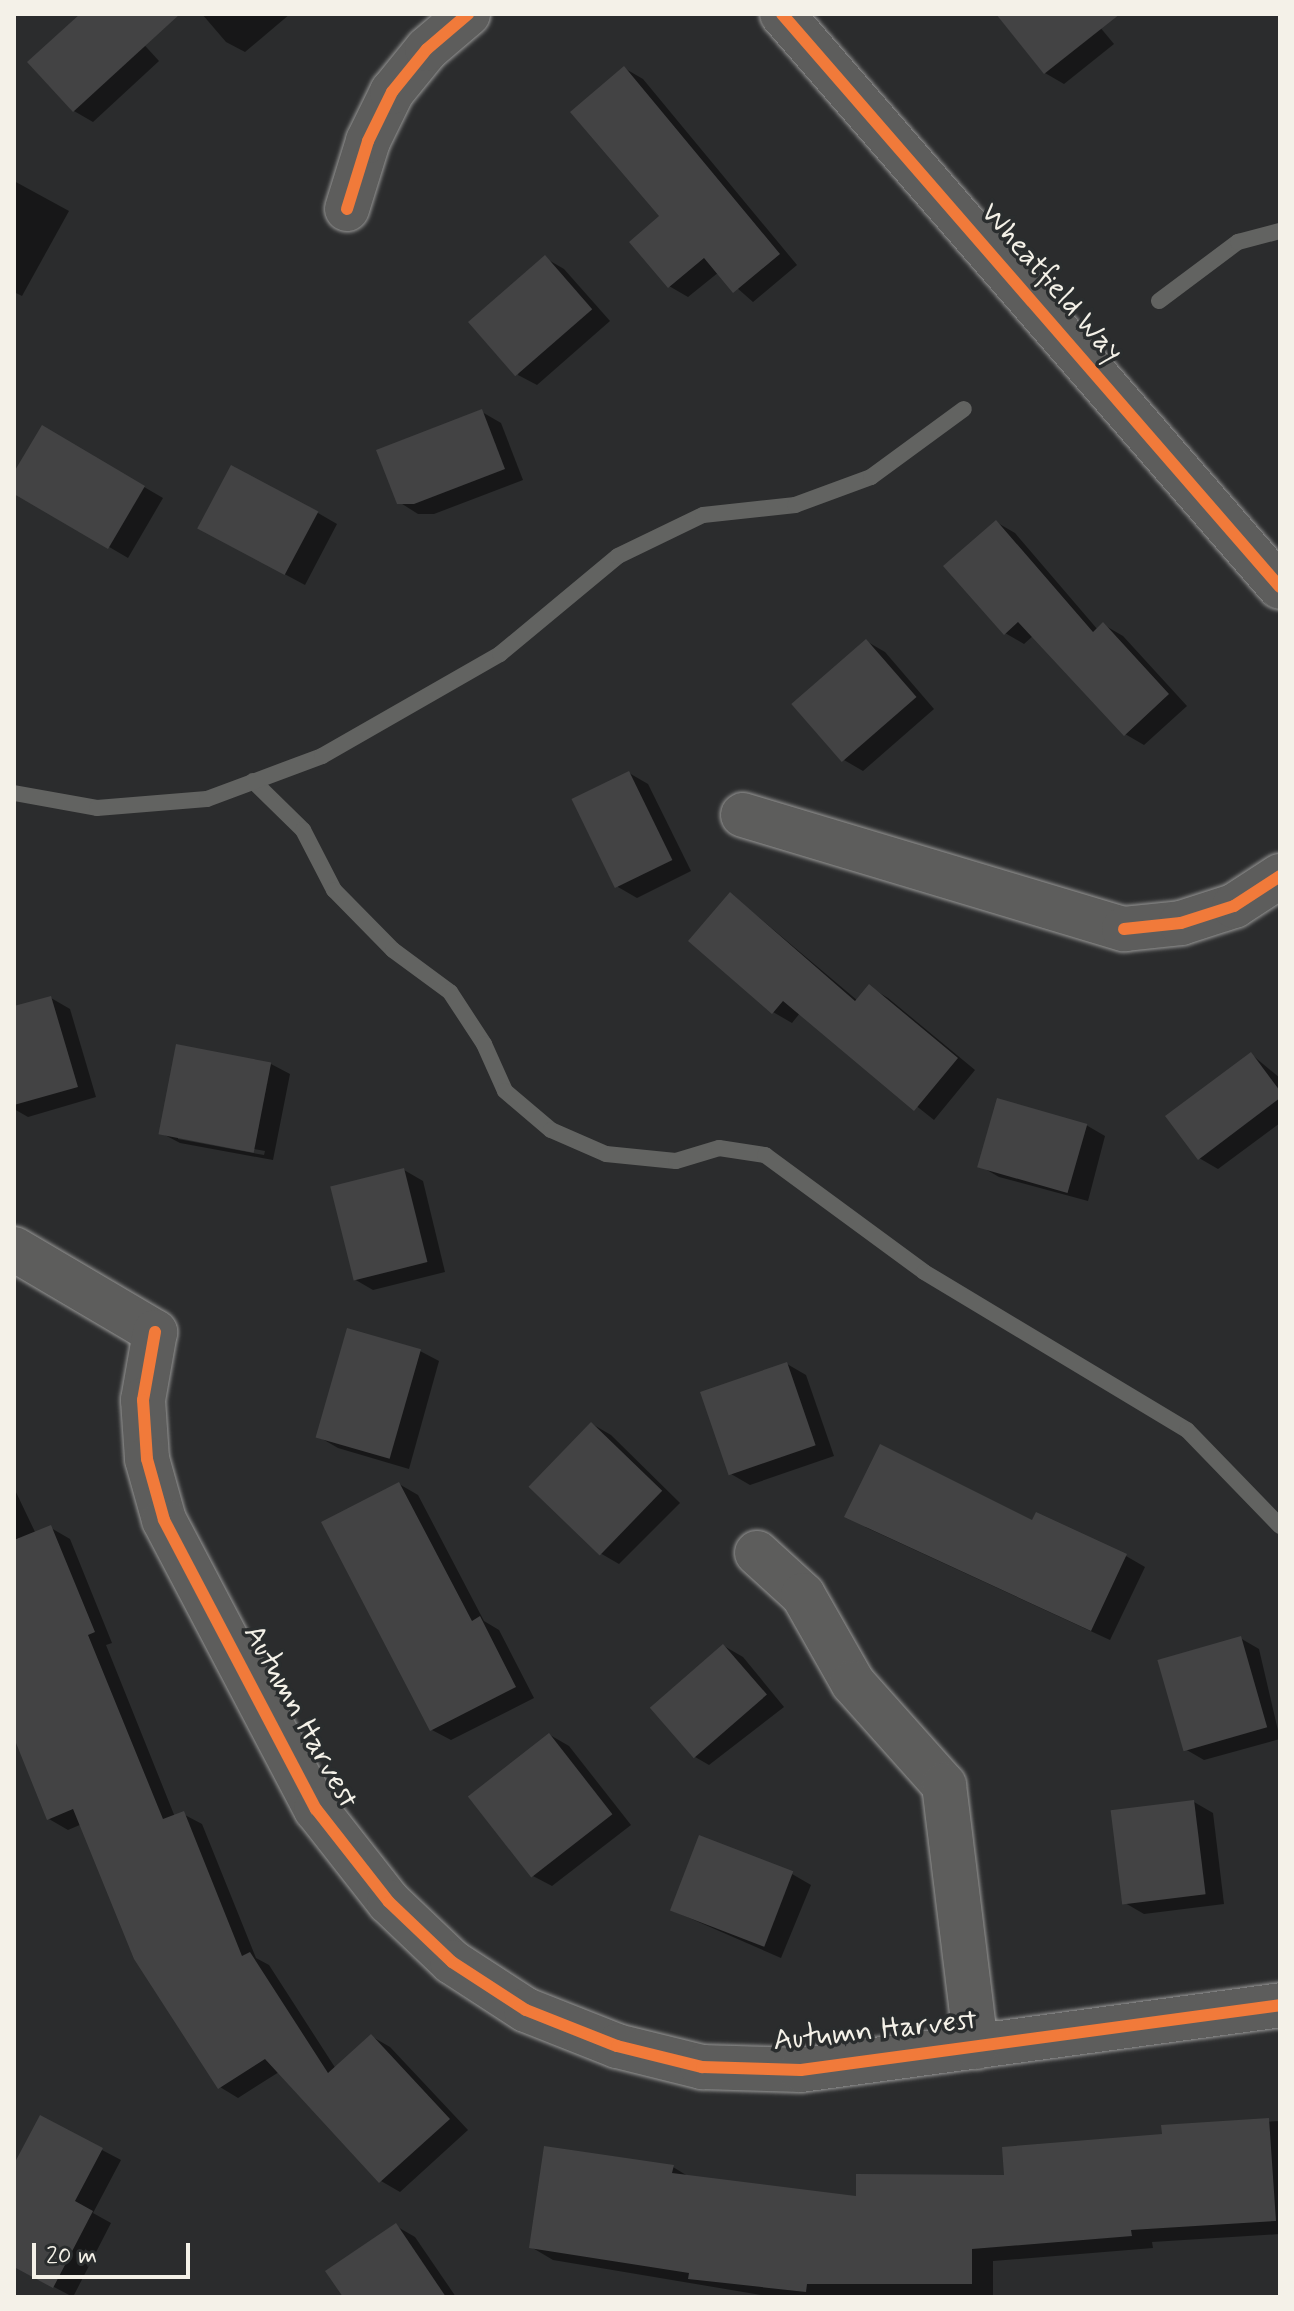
<!DOCTYPE html>
<style>
body{margin:0}
#map{position:relative;width:1294px;height:2311px;overflow:hidden;background:#2b2c2d;font-family:Mynerve,sans-serif}
div>[style]{position:absolute}
.shadow>*{inset:0;background:#0007}
.stream>*{height:16px;margin:-8px;padding:0 8px;transform-origin:8px;border-radius:8px;background:#626361}
.building>*{inset:0;background:#434344;transform-origin:0 0}
.roads{filter:drop-shadow(0 0 2px #979796) drop-shadow(0 0 2px #979796)}
.minor>*{height:44px;margin:-22px;padding:0 22px;transform-origin:22px;border-radius:22px;background:#5d5d5c}
.cycleway>*{height:12px;margin:-6px;padding:0 6px;transform-origin:6px;border-radius:6px;background:#f17a3a}
span{translate:-50% -50%;white-space:nowrap;text-align:center;line-height:1.15;-webkit-text-stroke:7px #2a2d2e;paint-order:stroke}
.street-label{font-size:30px;color:#f4f1e8}
.frame{position:absolute;inset:0;border:16px solid #f4f1e8;pointer-events:none}
.scale{position:absolute;left:32px;top:2243px;width:158px;height:36px;box-sizing:border-box;border:4px solid #f4f1e8;border-top:0;padding-left:10px;font-size:24px;line-height:28px;white-space:nowrap;color:#f4f1e8;-webkit-text-stroke:6px #2a2d2e;paint-order:stroke}
</style>
<div id="map">
<div class="shadow">
<i style="clip-path:polygon(83px 14px,116px 14px,159px 61px,93px 122px,74px 111px)"></i>
<i style="clip-path:polygon(202px 14px,290px 14px,245px 52px,226px 42px)"></i>
<i style="clip-path:polygon(998px 14px,1089px 14px,1114px 44px,1064px 84px,1045px 73px)"></i>
<i style="clip-path:polygon(624px 68px,643px 79px,797px 265px,753px 302px,719px 272px,688px 297px,669px 286px,662px 216px)"></i>
<i style="clip-path:polygon(14px 181px,69px 211px,22px 296px,14px 292px)"></i>
<i style="clip-path:polygon(545px 258px,564px 269px,610px 321px,537px 385px,518px 375px)"></i>
<i style="clip-path:polygon(482px 412px,501px 423px,523px 480px,434px 514px,418px 514px,399px 502px)"></i>
<i style="clip-path:polygon(43px 428px,163px 498px,128px 558px,14px 491px,14px 476px)"></i>
<i style="clip-path:polygon(318px 513px,337px 524px,305px 585px,219px 539px)"></i>
<i style="clip-path:polygon(996px 522px,1015px 533px,1098px 630px,1104px 625px,1123px 636px,1187px 706px,1144px 745px,1125px 734px,1034px 635px,1024px 644px,1005px 633px)"></i>
<i style="clip-path:polygon(866px 641px,885px 652px,934px 709px,863px 771px,844px 760px)"></i>
<i style="clip-path:polygon(629px 773px,648px 784px,691px 871px,637px 898px,618px 887px)"></i>
<i style="clip-path:polygon(731px 894px,858px 1001px,870px 987px,888px 998px,975px 1070px,934px 1120px,800px 1013px,792px 1023px,773px 1012px)"></i>
<i style="clip-path:polygon(51px 998px,70px 1009px,96px 1097px,28px 1117px,14px 1109px,14px 1009px)"></i>
<i style="clip-path:polygon(1251px 1054px,1280px 1078px,1280px 1123px,1218px 1169px,1199px 1158px)"></i>
<i style="clip-path:polygon(evenodd,271px 1064px,290px 1074px,273px 1160px,180px 1143px,161px 1133px,271px 1064px,178px 1135px,265px 1151px,264px 1155px,178px 1139px,178px 1135px)"></i>
<i style="clip-path:polygon(1086px 1125px,1105px 1136px,1088px 1201px,999px 1177px,980px 1166px)"></i>
<i style="clip-path:polygon(404px 1170px,423px 1181px,445px 1272px,373px 1290px,354px 1279px)"></i>
<i style="clip-path:polygon(420px 1351px,439px 1361px,409px 1469px,338px 1448px,319px 1437px)"></i>
<i style="clip-path:polygon(787px 1364px,806px 1375px,834px 1456px,750px 1485px,731px 1474px)"></i>
<i style="clip-path:polygon(592px 1424px,611px 1435px,680px 1503px,619px 1564px,600px 1553px)"></i>
<i style="clip-path:polygon(399px 1484px,418px 1495px,484px 1621px,499px 1630px,534px 1698px,451px 1740px,432px 1730px)"></i>
<i style="clip-path:polygon(14px 1488px,36px 1534px,51px 1528px,70px 1539px,112px 1643px,106px 1645px,175px 1817px,183px 1814px,202px 1824px,256px 1958px,269px 1965px,336px 2069px,371px 2036px,390px 2047px,468px 2130px,400px 2192px,381px 2181px,279px 2072px,238px 2098px,220px 2087px,82px 1824px,68px 1830px,49px 1819px,14px 1732px)"></i>
<i style="clip-path:polygon(865px 1527px,1126px 1556px,1145px 1567px,1110px 1640px)"></i>
<i style="clip-path:polygon(1240px 1638px,1259px 1649px,1280px 1739px,1204px 1760px,1185px 1749px)"></i>
<i style="clip-path:polygon(724px 1646px,743px 1657px,784px 1707px,709px 1765px,690px 1754px)"></i>
<i style="clip-path:polygon(550px 1735px,569px 1746px,631px 1825px,552px 1886px,533px 1876px)"></i>
<i style="clip-path:polygon(1194px 1802px,1213px 1813px,1224px 1904px,1144px 1914px,1125px 1903px)"></i>
<i style="clip-path:polygon(792px 1874px,811px 1885px,781px 1958px,671px 1910px)"></i>
<i style="clip-path:polygon(1280px 2121px,1280px 2234px,1152px 2242px,1153px 2248px,993px 2261px,993px 2296px,773px 2297px,553px 2260px,531px 2247px,673px 2167px,691px 2178px,858px 2198px,1007px 2177px,1164px 2136px,1163px 2127px)"></i>
<i style="clip-path:polygon(102px 2150px,121px 2160px,93px 2213px,111px 2223px,73px 2297px,14px 2266px,14px 2168px)"></i>
<i style="clip-path:polygon(396px 2226px,415px 2237px,456px 2297px,345px 2297px)"></i>
</div>
<div class="stream">
<i style="left:1159px;top:301px;width:99px;rotate:-36.8deg"></i>
<i style="left:1238px;top:242px;width:43px;rotate:-14.7deg"></i>
<i style="left:253px;top:781px;width:70px;rotate:44.4deg"></i>
<i style="left:303px;top:830px;width:68px;rotate:62.7deg"></i>
<i style="left:334px;top:890px;width:84px;rotate:45.5deg"></i>
<i style="left:393px;top:950px;width:71px;rotate:36.4deg"></i>
<i style="left:450px;top:992px;width:62px;rotate:56.8deg"></i>
<i style="left:484px;top:1044px;width:51px;rotate:65.9deg"></i>
<i style="left:505px;top:1091px;width:60px;rotate:40.3deg"></i>
<i style="left:551px;top:1130px;width:60px;rotate:23.6deg"></i>
<i style="left:606px;top:1154px;width:70px;rotate:5.7deg"></i>
<i style="left:676px;top:1161px;width:45px;rotate:-16.8deg"></i>
<i style="left:719px;top:1148px;width:47px;rotate:8.7deg"></i>
<i style="left:765px;top:1155px;width:197px;rotate:36.3deg"></i>
<i style="left:924px;top:1272px;width:307px;rotate:31deg"></i>
<i style="left:1187px;top:1430px;width:134px;rotate:45.9deg"></i>
<i style="left:14px;top:793px;width:84px;rotate:10.2deg"></i>
<i style="left:97px;top:808px;width:110px;rotate:-4.7deg"></i>
<i style="left:207px;top:799px;width:123px;rotate:-20.5deg"></i>
<i style="left:322px;top:756px;width:205px;rotate:-29.8deg"></i>
<i style="left:500px;top:654px;width:153px;rotate:-39.7deg"></i>
<i style="left:618px;top:556px;width:94px;rotate:-25.8deg"></i>
<i style="left:703px;top:515px;width:93px;rotate:-6.2deg"></i>
<i style="left:795px;top:505px;width:81px;rotate:-20.2deg"></i>
<i style="left:871px;top:477px;width:115px;rotate:-36.2deg"></i>
</div>
<div class="building">
<i style="clip-path:polygon(80px 14px,180px 14px,73px 112px,27px 62px)"></i>
<i style="clip-path:polygon(996px 14px,1120px 14px,1044px 74px)"></i>
<i style="clip-path:polygon(624px 66px,780px 254px,733px 293px,704px 258px,668px 288px,629px 242px,659px 216px,570px 112px)"></i>
<i style="left:545px;top:255px;width:72px;height:102px;rotate:49deg"></i>
<i style="clip-path:polygon(482px 409px,505px 469px,414px 504px,397px 504px,376px 450px)"></i>
<i style="clip-path:polygon(42px 425px,145px 486px,108px 549px,14px 494px,14px 472px)"></i>
<i style="left:231px;top:465px;width:99px;height:72px;rotate:28deg"></i>
<i style="clip-path:polygon(996px 520px,1093px 632px,1103px 622px,1169px 694px,1124px 736px,1018px 622px,1004px 635px,943px 566px)"></i>
<i style="left:866px;top:639px;width:77px;height:99px;rotate:49deg"></i>
<i style="left:629px;top:771px;width:99px;height:64px;rotate:64deg"></i>
<i style="clip-path:polygon(730px 892px,855px 1001px,869px 984px,958px 1058px,914px 1111px,783px 1001px,772px 1014px,688px 941px)"></i>
<i style="clip-path:polygon(51px 996px,78px 1087px,14px 1105px,14px 1006px)"></i>
<i style="left:176px;top:1044px;width:97px;height:92px;rotate:11deg"></i>
<i style="clip-path:polygon(1251px 1052px,1280px 1091px,1280px 1098px,1198px 1160px,1165px 1116px)"></i>
<i style="left:997px;top:1098px;width:94px;height:72px;rotate:16deg"></i>
<i style="left:404px;top:1168px;width:97px;height:76px;rotate:76deg"></i>
<i style="left:347px;top:1328px;width:77px;height:114px;rotate:16deg"></i>
<i style="left:787px;top:1362px;width:88px;height:92px;rotate:71deg"></i>
<i style="left:591px;top:1422px;width:99px;height:90px;rotate:44deg"></i>
<i style="clip-path:polygon(880px 1444px,1032px 1520px,1036px 1512px,1127px 1554px,1091px 1631px,844px 1517px)"></i>
<i style="clip-path:polygon(399px 1482px,472px 1621px,480px 1616px,516px 1687px,430px 1731px,321px 1522px)"></i>
<i style="clip-path:polygon(51px 1525px,95px 1632px,88px 1635px,163px 1819px,184px 1811px,242px 1956px,250px 1952px,328px 2073px,371px 2034px,450px 2119px,379px 2183px,265px 2059px,218px 2089px,134px 1959px,73px 1809px,47px 1820px,14px 1738px,14px 1540px)"></i>
<i style="left:1241px;top:1636px;width:95px;height:87px;rotate:74deg"></i>
<i style="left:723px;top:1644px;width:67px;height:97px;rotate:49deg"></i>
<i style="left:549px;top:1733px;width:103px;height:103px;rotate:52deg"></i>
<i style="left:1194px;top:1800px;width:95px;height:84px;rotate:83deg"></i>
<i style="left:699px;top:1835px;width:101px;height:81px;rotate:21deg"></i>
<i style="clip-path:polygon(40px 2115px,103px 2148px,75px 2201px,93px 2211px,53px 2288px,14px 2267px,14px 2164px)"></i>
<i style="clip-path:polygon(1269px 2118px,1276px 2221px,1131px 2230px,1132px 2236px,972px 2249px,972px 2284px,807px 2284px,806px 2292px,688px 2279px,689px 2273px,529px 2248px,544px 2146px,674px 2165px,672px 2173px,856px 2196px,856px 2174px,1004px 2175px,1002px 2147px,1162px 2134px,1161px 2125px)"></i>
<i style="clip-path:polygon(396px 2223px,446px 2297px,343px 2297px,325px 2271px)"></i>
</div>
<div class="roads">
<div class="minor">
<i style="left:782px;top:14px;width:759px;rotate:49.01deg"></i>
<i style="left:347px;top:209px;width:71px;rotate:-72.8deg"></i>
<i style="left:368px;top:141px;width:55px;rotate:-63.9deg"></i>
<i style="left:392px;top:92px;width:55px;rotate:-50.9deg"></i>
<i style="left:427px;top:49px;width:54px;rotate:-40.5deg"></i>
<i style="left:743px;top:815px;width:398px;rotate:16.7deg"></i>
<i style="left:1124px;top:929px;width:57px;rotate:-6deg"></i>
<i style="left:1181px;top:923px;width:56px;rotate:-17.8deg"></i>
<i style="left:1234px;top:906px;width:55px;rotate:-33.1deg"></i>
<i style="left:14px;top:1249px;width:164px;rotate:30.5deg"></i>
<i style="left:155px;top:1332px;width:69px;rotate:100deg"></i>
<i style="left:143px;top:1400px;width:59px;rotate:86.1deg"></i>
<i style="left:147px;top:1459px;width:63px;rotate:74.4deg"></i>
<i style="left:164px;top:1520px;width:327px;rotate:62.3deg"></i>
<i style="left:316px;top:1809px;width:118px;rotate:51.9deg"></i>
<i style="left:389px;top:1902px;width:87px;rotate:43.6deg"></i>
<i style="left:452px;top:1962px;width:88px;rotate:33deg"></i>
<i style="left:526px;top:2010px;width:98px;rotate:21.6deg"></i>
<i style="left:617px;top:2046px;width:88px;rotate:13.9deg"></i>
<i style="left:702px;top:2067px;width:99px;rotate:1.7deg"></i>
<i style="left:801px;top:2070px;width:483px;rotate:-7.7deg"></i>
<i style="left:757px;top:1553px;width:62px;rotate:42.4deg"></i>
<i style="left:803px;top:1595px;width:101px;rotate:60.4deg"></i>
<i style="left:853px;top:1683px;width:137px;rotate:48.3deg"></i>
<i style="left:944px;top:1785px;width:264px;rotate:83deg"></i>
</div>
</div>
<div class="cycleway">
<i style="left:782px;top:14px;width:759px;rotate:49.01deg"></i>
<i style="left:347px;top:209px;width:71px;rotate:-72.8deg"></i>
<i style="left:368px;top:141px;width:55px;rotate:-63.9deg"></i>
<i style="left:392px;top:92px;width:55px;rotate:-50.9deg"></i>
<i style="left:427px;top:49px;width:54px;rotate:-40.5deg"></i>
<i style="left:1124px;top:929px;width:57px;rotate:-6deg"></i>
<i style="left:1181px;top:923px;width:56px;rotate:-17.8deg"></i>
<i style="left:1234px;top:906px;width:55px;rotate:-33.1deg"></i>
<i style="left:155px;top:1332px;width:69px;rotate:100deg"></i>
<i style="left:143px;top:1400px;width:59px;rotate:86.1deg"></i>
<i style="left:147px;top:1459px;width:63px;rotate:74.4deg"></i>
<i style="left:164px;top:1520px;width:327px;rotate:62.3deg"></i>
<i style="left:316px;top:1809px;width:118px;rotate:51.9deg"></i>
<i style="left:389px;top:1902px;width:87px;rotate:43.6deg"></i>
<i style="left:452px;top:1962px;width:88px;rotate:33deg"></i>
<i style="left:526px;top:2010px;width:98px;rotate:21.6deg"></i>
<i style="left:617px;top:2046px;width:88px;rotate:13.9deg"></i>
<i style="left:702px;top:2067px;width:99px;rotate:1.7deg"></i>
<i style="left:801px;top:2070px;width:483px;rotate:-7.7deg"></i>
</div>
<div class="street-label">
<span style="left:1051px;top:283px;rotate:49deg">Wheatfield Way</span>
<span style="left:300px;top:1717px;rotate:61deg">Autumn Harvest</span>
<span style="left:875px;top:2031px;rotate:-6deg">Autumn Harvest</span>
</div>
<div class="frame"></div>
<div class="scale">20 m</div>
</div>
